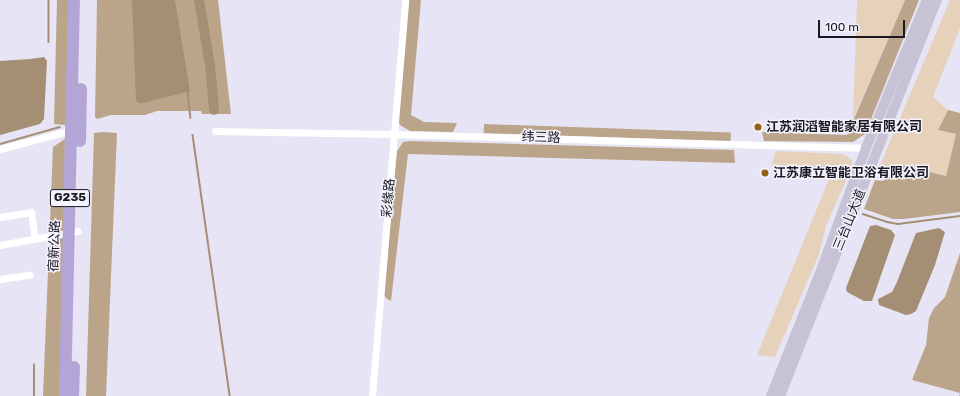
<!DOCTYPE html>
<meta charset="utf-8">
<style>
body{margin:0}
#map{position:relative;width:960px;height:396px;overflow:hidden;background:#e7e4f5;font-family:Rubik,"Noto Sans SC",sans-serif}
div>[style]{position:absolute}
.green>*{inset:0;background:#e6d2ba}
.forest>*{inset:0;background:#bba58a;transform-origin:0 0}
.water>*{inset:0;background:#a48f74}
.stream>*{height:1.5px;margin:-0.75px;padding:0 0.75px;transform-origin:0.75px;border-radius:0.75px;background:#a48f74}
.river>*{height:10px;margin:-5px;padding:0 5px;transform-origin:5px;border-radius:5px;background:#a48f74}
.minor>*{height:7px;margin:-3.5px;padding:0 3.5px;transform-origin:3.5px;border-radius:3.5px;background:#fff}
.secondary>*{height:10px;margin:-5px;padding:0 5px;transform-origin:5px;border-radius:5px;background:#c7c3d4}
.trunk>*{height:12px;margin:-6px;padding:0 6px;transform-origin:6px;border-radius:6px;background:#b3a6d7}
.dots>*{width:11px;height:11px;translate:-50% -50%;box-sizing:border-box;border:2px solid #f4f2fd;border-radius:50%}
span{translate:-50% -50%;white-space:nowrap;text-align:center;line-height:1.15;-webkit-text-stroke:3px #f4f2fd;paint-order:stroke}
.shield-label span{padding:1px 3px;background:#f4f2fd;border:1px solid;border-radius:3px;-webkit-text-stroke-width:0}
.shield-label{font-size:12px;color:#1b1920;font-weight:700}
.poi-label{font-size:13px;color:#1b1920;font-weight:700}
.left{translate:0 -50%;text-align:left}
.street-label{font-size:13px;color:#1b1920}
.scale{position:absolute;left:818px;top:20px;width:87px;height:18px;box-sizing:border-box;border:2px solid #1b1920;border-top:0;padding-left:5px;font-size:12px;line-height:14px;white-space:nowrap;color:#1b1920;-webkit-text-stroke:3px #f4f2fd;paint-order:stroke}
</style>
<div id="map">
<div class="green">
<i style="clip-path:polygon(857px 0,905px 0,853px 119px)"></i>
<i style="clip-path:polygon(950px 0,960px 0,960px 28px,933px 97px,948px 110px,938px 130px,956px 134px,946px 176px,901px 165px,896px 174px,889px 178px,878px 170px)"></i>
<i style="clip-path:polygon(776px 151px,843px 154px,852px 160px,852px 167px,826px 226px,819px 254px,775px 357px,757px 355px,832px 172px,772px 164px)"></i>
</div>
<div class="forest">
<i style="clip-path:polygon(57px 0,71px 0,66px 125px,54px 124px)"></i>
<i style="clip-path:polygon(97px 0,218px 0,231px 114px,202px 114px,201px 111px,157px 111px,145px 115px,111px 115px,97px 119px,95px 117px)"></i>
<i style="clip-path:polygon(408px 0,421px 0,411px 115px,424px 122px,457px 123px,453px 132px,410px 131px,400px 125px,398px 121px)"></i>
<i style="clip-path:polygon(905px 0,919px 0,865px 134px,853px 142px,764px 141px,762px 132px,847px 135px)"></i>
<i style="clip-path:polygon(948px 110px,960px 113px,960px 212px,904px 219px,893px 219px,864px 209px,875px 180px,882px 181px,896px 174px,901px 165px,946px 176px,956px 134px,938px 130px)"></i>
<i style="left:484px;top:124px;width:247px;height:9px;rotate:2deg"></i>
<i style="clip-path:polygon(103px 132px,117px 133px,106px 396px,86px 396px,94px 133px)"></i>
<i style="clip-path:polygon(68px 137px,61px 396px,43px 396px,53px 147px)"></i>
<i style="clip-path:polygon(410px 141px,734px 150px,735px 163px,408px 154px,391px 301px,387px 299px,384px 295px,397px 151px,403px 142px)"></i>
<i style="clip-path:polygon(960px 253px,960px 396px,959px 396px,960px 393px,912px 380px,926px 345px,929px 318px,934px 308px,945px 297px)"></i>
</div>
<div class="water">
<i style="clip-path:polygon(132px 0,175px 0,190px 91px,143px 103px,138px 103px,136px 100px)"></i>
<i style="clip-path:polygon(44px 57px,47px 61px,44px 119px,40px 124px,0 135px,0 61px,30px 59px)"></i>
<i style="clip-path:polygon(876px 225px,891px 230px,895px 235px,872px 301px,864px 301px,847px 292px,846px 288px,870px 226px)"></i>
<i style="clip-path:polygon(939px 228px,945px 232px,935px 265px,916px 311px,911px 314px,906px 315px,879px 305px,878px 299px,892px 292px,897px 282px,916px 233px)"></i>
</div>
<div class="stream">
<i style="left:49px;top:0;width:42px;rotate:90deg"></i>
<i style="left:188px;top:91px;width:27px;rotate:84deg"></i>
<i style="left:193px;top:135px;width:264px;rotate:81.9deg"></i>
<i style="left:0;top:144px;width:62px;rotate:-15.8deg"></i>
<i style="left:863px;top:214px;width:25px;rotate:18deg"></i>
<i style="left:887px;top:222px;width:11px;rotate:10deg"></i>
<i style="left:898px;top:224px;width:63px;rotate:-7.4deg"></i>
<i style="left:34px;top:396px;width:31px;rotate:-90deg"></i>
</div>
<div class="river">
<i style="left:199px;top:0;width:66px;rotate:80.4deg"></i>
<i style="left:210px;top:65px;width:45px;rotate:84.9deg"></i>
</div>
<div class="minor">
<i style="left:215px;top:131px;width:179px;rotate:1deg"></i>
<i style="left:394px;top:134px;width:472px;rotate:1.7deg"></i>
<i style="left:0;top:149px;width:74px;rotate:-14.8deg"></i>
<i style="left:0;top:217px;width:31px;rotate:-9deg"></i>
<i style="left:31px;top:212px;width:27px;rotate:82deg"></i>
<i style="left:0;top:245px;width:79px;rotate:-10.2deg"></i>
<i style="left:0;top:279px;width:30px;rotate:-8deg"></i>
<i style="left:372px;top:396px;width:397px;rotate:-85.2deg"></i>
</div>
<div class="secondary">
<i style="left:771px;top:396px;width:141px;rotate:-68.3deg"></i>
<i style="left:823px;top:265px;width:125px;rotate:-69.8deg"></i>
<i style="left:866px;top:148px;width:160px;rotate:-67.6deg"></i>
<i style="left:780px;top:396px;width:426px;rotate:-68.4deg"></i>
</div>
<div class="trunk">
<i style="left:80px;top:141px;width:52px;rotate:-88.9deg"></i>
<i style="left:65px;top:396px;width:396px;rotate:-88.7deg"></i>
<i style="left:73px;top:396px;width:29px;rotate:-88deg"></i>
</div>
<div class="dots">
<i style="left:758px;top:127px;background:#936212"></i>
<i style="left:765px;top:173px;background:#936212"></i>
</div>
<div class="shield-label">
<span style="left:70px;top:198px">G235</span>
</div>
<div class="poi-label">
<span class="left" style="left:766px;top:127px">江苏润滔智能家居有限公司</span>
<span class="left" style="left:773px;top:173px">江苏康立智能卫浴有限公司</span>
</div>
<div class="street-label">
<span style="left:541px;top:138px;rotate:2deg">纬三路</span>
<span style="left:389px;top:198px;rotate:-85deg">彩缘路</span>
<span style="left:850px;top:220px;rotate:-68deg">三台山大道</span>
<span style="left:55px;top:246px;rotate:-88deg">宿新公路</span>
</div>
<div class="scale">100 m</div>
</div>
